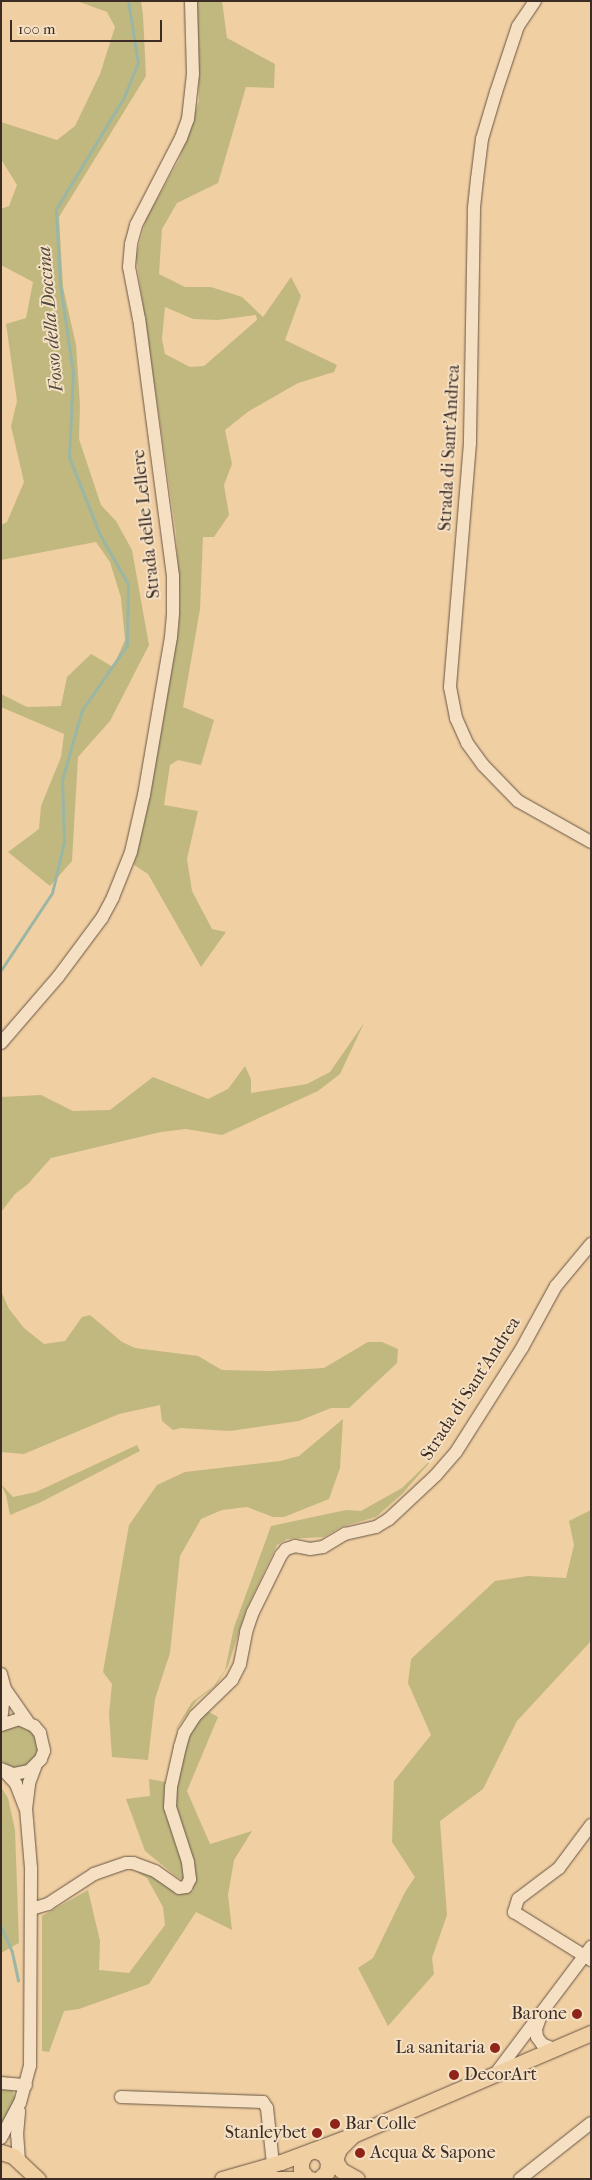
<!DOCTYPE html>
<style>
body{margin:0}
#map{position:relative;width:592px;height:2180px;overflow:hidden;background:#f0cfa2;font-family:"IM FELL French Canon",serif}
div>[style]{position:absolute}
.green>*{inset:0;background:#c1b880}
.stream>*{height:3px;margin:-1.5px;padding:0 1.5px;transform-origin:1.5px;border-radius:1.5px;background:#9ab6a4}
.roads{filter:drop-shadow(0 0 1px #685545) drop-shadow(0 0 1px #685545)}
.minor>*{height:12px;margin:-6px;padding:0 6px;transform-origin:6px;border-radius:6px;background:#f5e0c3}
.major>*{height:15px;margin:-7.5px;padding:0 7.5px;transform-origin:7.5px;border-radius:7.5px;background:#f0cfa2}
.dots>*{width:14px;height:14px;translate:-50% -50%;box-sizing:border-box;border:2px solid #f5e0c3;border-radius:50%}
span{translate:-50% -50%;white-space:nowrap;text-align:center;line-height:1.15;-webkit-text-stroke:4px #f5e0c3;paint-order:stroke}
.street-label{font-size:18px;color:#3b2c26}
.poi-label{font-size:18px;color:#3b2c26}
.right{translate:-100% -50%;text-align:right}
.left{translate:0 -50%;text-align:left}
.water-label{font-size:19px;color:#4e483f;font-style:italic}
.frame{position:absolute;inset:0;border:2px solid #3b2c26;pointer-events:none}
.scale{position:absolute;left:10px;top:20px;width:152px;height:22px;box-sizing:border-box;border:2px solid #3b2c26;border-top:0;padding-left:6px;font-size:15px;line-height:18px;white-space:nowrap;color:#3b2c26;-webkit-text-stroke:4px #f5e0c3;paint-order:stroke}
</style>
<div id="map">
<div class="green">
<i style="clip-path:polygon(77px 1px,141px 1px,143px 15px,146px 76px,59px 217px,63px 287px,76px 345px,80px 405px,79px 439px,101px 505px,116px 521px,132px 550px,149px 645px,110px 721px,78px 757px,72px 861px,50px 886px,8px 852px,39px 829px,41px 806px,61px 757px,64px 734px,1px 707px,1px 694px,27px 707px,61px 706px,67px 677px,91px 654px,113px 667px,125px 640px,121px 598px,110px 562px,96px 542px,1px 560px,1px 525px,7px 522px,24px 482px,11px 426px,17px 401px,6px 324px,26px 318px,33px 282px,1px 265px,1px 209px,9px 206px,17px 185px,1px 159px,1px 122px,57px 140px,75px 126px,100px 74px,115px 27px,107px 12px)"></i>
<i style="clip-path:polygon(evenodd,196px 1px,222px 1px,227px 38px,275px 64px,274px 88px,246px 87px,218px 183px,177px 203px,162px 229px,159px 274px,185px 287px,211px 287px,242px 297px,263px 317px,291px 277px,301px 296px,285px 340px,337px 365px,334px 372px,298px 383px,249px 411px,225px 430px,232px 464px,224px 485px,229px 515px,214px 537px,203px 537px,200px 609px,183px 707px,214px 720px,201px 765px,178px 760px,170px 765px,164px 805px,198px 811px,187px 859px,192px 891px,212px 929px,226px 932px,201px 967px,148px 874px,134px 865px,157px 756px,178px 631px,180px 598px,176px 533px,136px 257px,146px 219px,179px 160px,199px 101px,196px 1px,165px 307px,193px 319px,218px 320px,256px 315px,257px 320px,204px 366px,190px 367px,165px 354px,162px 339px,165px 307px)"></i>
<i style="clip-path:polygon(364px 1023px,340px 1074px,318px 1091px,222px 1135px,186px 1129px,161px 1132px,51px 1158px,28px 1184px,15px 1194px,1px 1212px,1px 1097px,41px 1095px,73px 1111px,110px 1110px,153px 1077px,208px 1099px,228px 1089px,245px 1066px,251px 1079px,251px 1093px,307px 1084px,330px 1072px)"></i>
<i style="clip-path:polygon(1px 1291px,9px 1309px,24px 1328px,44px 1344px,65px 1341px,82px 1317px,90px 1315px,122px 1342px,135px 1348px,198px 1356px,222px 1370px,271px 1371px,324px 1368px,368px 1342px,382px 1342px,398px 1349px,397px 1363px,349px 1408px,331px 1408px,299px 1421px,230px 1431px,181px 1428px,173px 1430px,162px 1421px,160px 1405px,119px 1414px,24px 1454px,1px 1452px)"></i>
<i style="clip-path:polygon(343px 1419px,340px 1468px,329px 1499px,284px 1517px,273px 1517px,247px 1507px,222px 1510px,201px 1519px,180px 1556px,170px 1653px,155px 1699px,148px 1760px,112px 1757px,109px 1714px,112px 1684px,103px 1672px,129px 1525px,157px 1485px,185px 1472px,280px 1461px,299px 1456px)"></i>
<i style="clip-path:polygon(137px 1445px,140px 1451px,39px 1503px,10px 1515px,6px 1495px,1px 1484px,13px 1497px,36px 1492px)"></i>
<i style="clip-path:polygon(438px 1453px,402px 1494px,376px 1517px,341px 1527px,324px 1537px,287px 1539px,277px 1545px,246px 1610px,228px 1666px,216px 1685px,197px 1700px,174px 1732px,192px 1702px,214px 1686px,225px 1670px,234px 1627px,271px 1526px,346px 1510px,361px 1511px,402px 1488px)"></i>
<i style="clip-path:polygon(591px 1510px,591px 1641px,517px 1721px,483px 1789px,440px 1821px,447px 1915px,432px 1958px,434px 1974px,388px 2026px,358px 1968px,373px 1958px,405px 1892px,415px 1877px,392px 1842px,394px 1781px,431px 1735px,408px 1683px,411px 1659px,495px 1581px,528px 1576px,566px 1578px,574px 1545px,569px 1521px)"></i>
<i style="clip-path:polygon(207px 1711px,218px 1717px,187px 1791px,210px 1844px,252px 1831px,234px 1860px,228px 1895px,232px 1930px,196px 1912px,149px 1984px,79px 2009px,64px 2011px,49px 2052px,42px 2051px,42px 1916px,88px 1890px,100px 1941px,99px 1970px,129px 1973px,165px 1925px,163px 1907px,147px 1878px,137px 1872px,140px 1868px,178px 1894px,193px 1891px,194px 1869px,172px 1805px,176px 1781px,192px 1727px)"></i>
<i style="clip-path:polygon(20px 1725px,27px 1727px,37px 1737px,39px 1751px,36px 1757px,26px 1767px,12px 1768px,1px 1761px,1px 1732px,6px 1728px)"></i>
<i style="clip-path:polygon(149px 1779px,166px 1782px,165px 1814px,178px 1842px,185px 1872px,183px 1880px,177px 1877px,145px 1851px,126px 1799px,150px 1796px)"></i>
<i style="clip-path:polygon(1px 1787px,8px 1798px,15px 1830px,19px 1943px,1px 1953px)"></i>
<i style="clip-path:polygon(1px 2087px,12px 2090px,16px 2099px,1px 2131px)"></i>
</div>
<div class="stream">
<i style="left:1px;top:970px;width:92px;rotate:-56.5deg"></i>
<i style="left:52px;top:893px;width:52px;rotate:-76.8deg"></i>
<i style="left:64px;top:842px;width:62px;rotate:-91.8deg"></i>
<i style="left:62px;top:780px;width:73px;rotate:-74.1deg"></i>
<i style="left:82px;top:710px;width:79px;rotate:-55.3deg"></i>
<i style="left:127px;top:645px;width:61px;rotate:-89.1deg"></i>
<i style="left:128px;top:584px;width:56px;rotate:-119.7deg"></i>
<i style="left:100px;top:535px;width:84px;rotate:-111.7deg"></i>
<i style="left:69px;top:457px;width:84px;rotate:-87.3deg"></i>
<i style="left:73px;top:373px;width:90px;rotate:-98.3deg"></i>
<i style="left:60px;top:284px;width:75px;rotate:-93.1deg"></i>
<i style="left:56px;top:209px;width:131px;rotate:-58.7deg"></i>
<i style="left:124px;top:97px;width:37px;rotate:-68deg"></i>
<i style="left:138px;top:63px;width:63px;rotate:-99.2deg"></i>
<i style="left:1px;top:1927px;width:27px;rotate:66deg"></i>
<i style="left:12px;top:1952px;width:29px;rotate:78deg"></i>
</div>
<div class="roads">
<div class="minor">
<i style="left:535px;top:1px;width:30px;rotate:124deg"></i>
<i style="left:518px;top:26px;width:70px;rotate:108.4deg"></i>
<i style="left:496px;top:92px;width:49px;rotate:106.6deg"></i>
<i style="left:482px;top:139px;width:40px;rotate:97.1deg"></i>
<i style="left:477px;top:179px;width:31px;rotate:96deg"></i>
<i style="left:474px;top:210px;width:233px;rotate:91deg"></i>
<i style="left:470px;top:443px;width:245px;rotate:94.7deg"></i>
<i style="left:450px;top:687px;width:32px;rotate:79deg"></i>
<i style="left:456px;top:718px;width:27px;rotate:66deg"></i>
<i style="left:467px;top:743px;width:27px;rotate:54deg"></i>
<i style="left:483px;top:765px;width:50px;rotate:45.8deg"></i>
<i style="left:518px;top:801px;width:84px;rotate:29.3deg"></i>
<i style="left:1px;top:1043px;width:87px;rotate:-49.2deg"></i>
<i style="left:58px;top:977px;width:74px;rotate:-53.3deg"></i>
<i style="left:102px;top:918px;width:24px;rotate:-62deg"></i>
<i style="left:113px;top:897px;width:48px;rotate:-68.2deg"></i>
<i style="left:131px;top:852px;width:58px;rotate:-77.2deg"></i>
<i style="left:144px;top:795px;width:160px;rotate:-80.3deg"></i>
<i style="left:171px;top:637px;width:25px;rotate:-85deg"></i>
<i style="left:173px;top:612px;width:36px;rotate:-90deg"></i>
<i style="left:173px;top:576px;width:259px;rotate:-97.5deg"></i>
<i style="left:139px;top:319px;width:53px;rotate:-100.9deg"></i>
<i style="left:129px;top:267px;width:23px;rotate:-85deg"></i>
<i style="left:131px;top:244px;width:20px;rotate:-75deg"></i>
<i style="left:136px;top:225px;width:98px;rotate:-62.7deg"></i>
<i style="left:181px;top:138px;width:20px;rotate:-70deg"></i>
<i style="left:188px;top:119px;width:45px;rotate:-83.7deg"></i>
<i style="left:193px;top:74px;width:73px;rotate:-91.6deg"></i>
<i style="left:1px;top:1674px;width:16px;rotate:75deg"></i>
<i style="left:5px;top:1689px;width:39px;rotate:55deg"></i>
<i style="left:1px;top:1721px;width:32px;rotate:-83deg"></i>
<i style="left:1px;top:1725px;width:19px;rotate:-18deg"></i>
<i style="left:19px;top:1719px;width:17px;rotate:25deg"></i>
<i style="left:34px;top:1726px;width:9px;rotate:49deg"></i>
<i style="left:40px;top:1733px;width:18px;rotate:77deg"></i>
<i style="left:44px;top:1751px;width:9px;rotate:111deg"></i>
<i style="left:41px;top:1759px;width:17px;rotate:135deg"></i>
<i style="left:29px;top:1771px;width:16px;rotate:169deg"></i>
<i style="left:13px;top:1774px;width:13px;rotate:-157deg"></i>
<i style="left:5px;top:1772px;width:16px;rotate:47deg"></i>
<i style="left:16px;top:1784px;width:25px;rotate:69deg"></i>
<i style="left:591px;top:1825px;width:54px;rotate:126.7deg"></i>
<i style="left:559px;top:1868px;width:51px;rotate:142.9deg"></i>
<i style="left:518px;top:1899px;width:14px;rotate:107deg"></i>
<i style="left:514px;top:1912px;width:91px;rotate:31.9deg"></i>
<i style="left:31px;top:1909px;width:18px;rotate:-16deg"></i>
<i style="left:48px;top:1904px;width:55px;rotate:-33.1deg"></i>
<i style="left:94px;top:1874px;width:34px;rotate:-19deg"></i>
<i style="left:126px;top:1863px;width:7px"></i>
<i style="left:133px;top:1863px;width:23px;rotate:20deg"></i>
<i style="left:155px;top:1871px;width:29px;rotate:35deg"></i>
<i style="left:179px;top:1888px;width:7px;rotate:-8deg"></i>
<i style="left:186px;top:1887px;width:9px;rotate:-63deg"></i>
<i style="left:190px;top:1879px;width:17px;rotate:-97deg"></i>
<i style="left:188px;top:1862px;width:58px;rotate:-108.1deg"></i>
<i style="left:170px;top:1807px;width:20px;rotate:-87deg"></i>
<i style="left:171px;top:1787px;width:41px;rotate:-77.3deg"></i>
<i style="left:180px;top:1747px;width:15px;rotate:-74deg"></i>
<i style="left:184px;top:1733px;width:20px;rotate:-57deg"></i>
<i style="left:195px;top:1716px;width:52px;rotate:-44.2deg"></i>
<i style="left:232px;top:1680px;width:18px;rotate:-63deg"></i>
<i style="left:240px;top:1664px;width:33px;rotate:-79deg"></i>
<i style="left:246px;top:1632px;width:21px;rotate:-71deg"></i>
<i style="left:253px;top:1612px;width:64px;rotate:-63.8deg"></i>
<i style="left:281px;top:1555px;width:8px;rotate:-50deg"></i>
<i style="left:286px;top:1549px;width:9px;rotate:-18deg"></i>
<i style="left:295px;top:1546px;width:15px;rotate:11deg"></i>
<i style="left:310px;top:1549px;width:13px;rotate:-9deg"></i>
<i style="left:323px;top:1547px;width:26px;rotate:-31deg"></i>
<i style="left:345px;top:1534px;width:32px;rotate:-13deg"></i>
<i style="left:376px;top:1527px;width:15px;rotate:-32deg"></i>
<i style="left:389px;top:1519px;width:64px;rotate:-43.1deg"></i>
<i style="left:436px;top:1475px;width:30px;rotate:-49deg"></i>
<i style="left:456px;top:1452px;width:123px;rotate:-57.6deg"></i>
<i style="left:522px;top:1348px;width:71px;rotate:-61.3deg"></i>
<i style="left:556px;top:1286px;width:55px;rotate:-50.2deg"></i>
<i style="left:540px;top:2018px;width:12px;rotate:110deg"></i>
<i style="left:536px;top:2029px;width:8px;rotate:83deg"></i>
<i style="left:537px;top:2037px;width:9px;rotate:54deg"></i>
<i style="left:542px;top:2044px;width:13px;rotate:23deg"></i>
<i style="left:496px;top:2073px;width:158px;rotate:-53deg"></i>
<i style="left:1px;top:2083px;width:25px;rotate:5deg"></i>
<i style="left:121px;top:2097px;width:142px;rotate:2deg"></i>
<i style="left:263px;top:2102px;width:7px;rotate:56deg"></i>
<i style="left:267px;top:2108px;width:56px;rotate:83.9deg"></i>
<i style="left:1px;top:2138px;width:40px;rotate:-62deg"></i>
<i style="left:20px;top:2103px;width:38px;rotate:-75deg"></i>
<i style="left:30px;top:2066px;width:198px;rotate:-89.7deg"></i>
<i style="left:31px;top:1868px;width:59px;rotate:-94.8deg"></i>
<i style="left:26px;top:1809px;width:26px;rotate:-83deg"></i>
<i style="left:29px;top:1783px;width:17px;rotate:-69deg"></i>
<i style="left:19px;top:2161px;width:26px;rotate:-94deg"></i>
<i style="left:17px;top:2135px;width:24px;rotate:-85deg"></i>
<i style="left:520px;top:2179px;width:90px;rotate:-38.3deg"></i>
</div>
<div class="major">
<i style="left:352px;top:2136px;width:18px;rotate:135deg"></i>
<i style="left:339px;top:2149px;width:12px;rotate:110deg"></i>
<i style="left:335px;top:2160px;width:12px;rotate:59deg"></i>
<i style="left:341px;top:2170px;width:18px;rotate:29deg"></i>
<i style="left:1px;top:2152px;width:13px;rotate:18deg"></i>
<i style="left:13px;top:2156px;width:34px;rotate:43deg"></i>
<i style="left:307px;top:2178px;width:10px;rotate:-127deg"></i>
<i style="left:301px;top:2170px;width:8px;rotate:-90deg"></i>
<i style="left:301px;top:2162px;width:9px;rotate:-63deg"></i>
<i style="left:305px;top:2154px;width:10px;rotate:-24deg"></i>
<i style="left:314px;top:2150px;width:11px;rotate:22deg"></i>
<i style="left:324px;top:2154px;width:9px;rotate:63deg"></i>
<i style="left:328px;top:2162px;width:10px;rotate:96deg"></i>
<i style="left:327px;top:2172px;width:11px;rotate:139deg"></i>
<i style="left:222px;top:2179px;width:61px;rotate:-16.1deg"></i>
<i style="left:281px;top:2162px;width:77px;rotate:-20.6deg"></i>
<i style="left:353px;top:2135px;width:259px;rotate:-23.2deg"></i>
<i style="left:252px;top:2179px;width:59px"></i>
</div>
</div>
<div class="dots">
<i style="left:577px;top:2014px;background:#8f2418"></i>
<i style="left:495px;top:2048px;background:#8f2418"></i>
<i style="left:454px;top:2075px;background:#8f2418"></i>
<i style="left:335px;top:2124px;background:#8f2418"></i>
<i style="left:317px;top:2133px;background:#8f2418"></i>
<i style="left:360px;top:2153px;background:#8f2418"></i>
</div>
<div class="street-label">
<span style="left:450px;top:448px;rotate:-87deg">Strada di Sant'Andrea</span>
<span style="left:147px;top:524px;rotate:-96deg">Strada delle Lellere</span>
<span style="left:471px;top:1389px;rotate:-57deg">Strada di Sant'Andrea</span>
</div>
<div class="poi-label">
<span class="right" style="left:567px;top:2014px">Barone</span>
<span class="right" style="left:485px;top:2048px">La sanitaria</span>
<span class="left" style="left:464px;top:2075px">DecorArt</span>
<span class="left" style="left:345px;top:2124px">Bar Colle</span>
<span class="right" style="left:307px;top:2133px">Stanleybet</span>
<span class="left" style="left:370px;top:2153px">Acqua &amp; Sapone</span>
</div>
<div class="water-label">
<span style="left:51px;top:319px;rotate:-95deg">Fosso della Doccina</span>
</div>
<div class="frame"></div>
<div class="scale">100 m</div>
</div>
